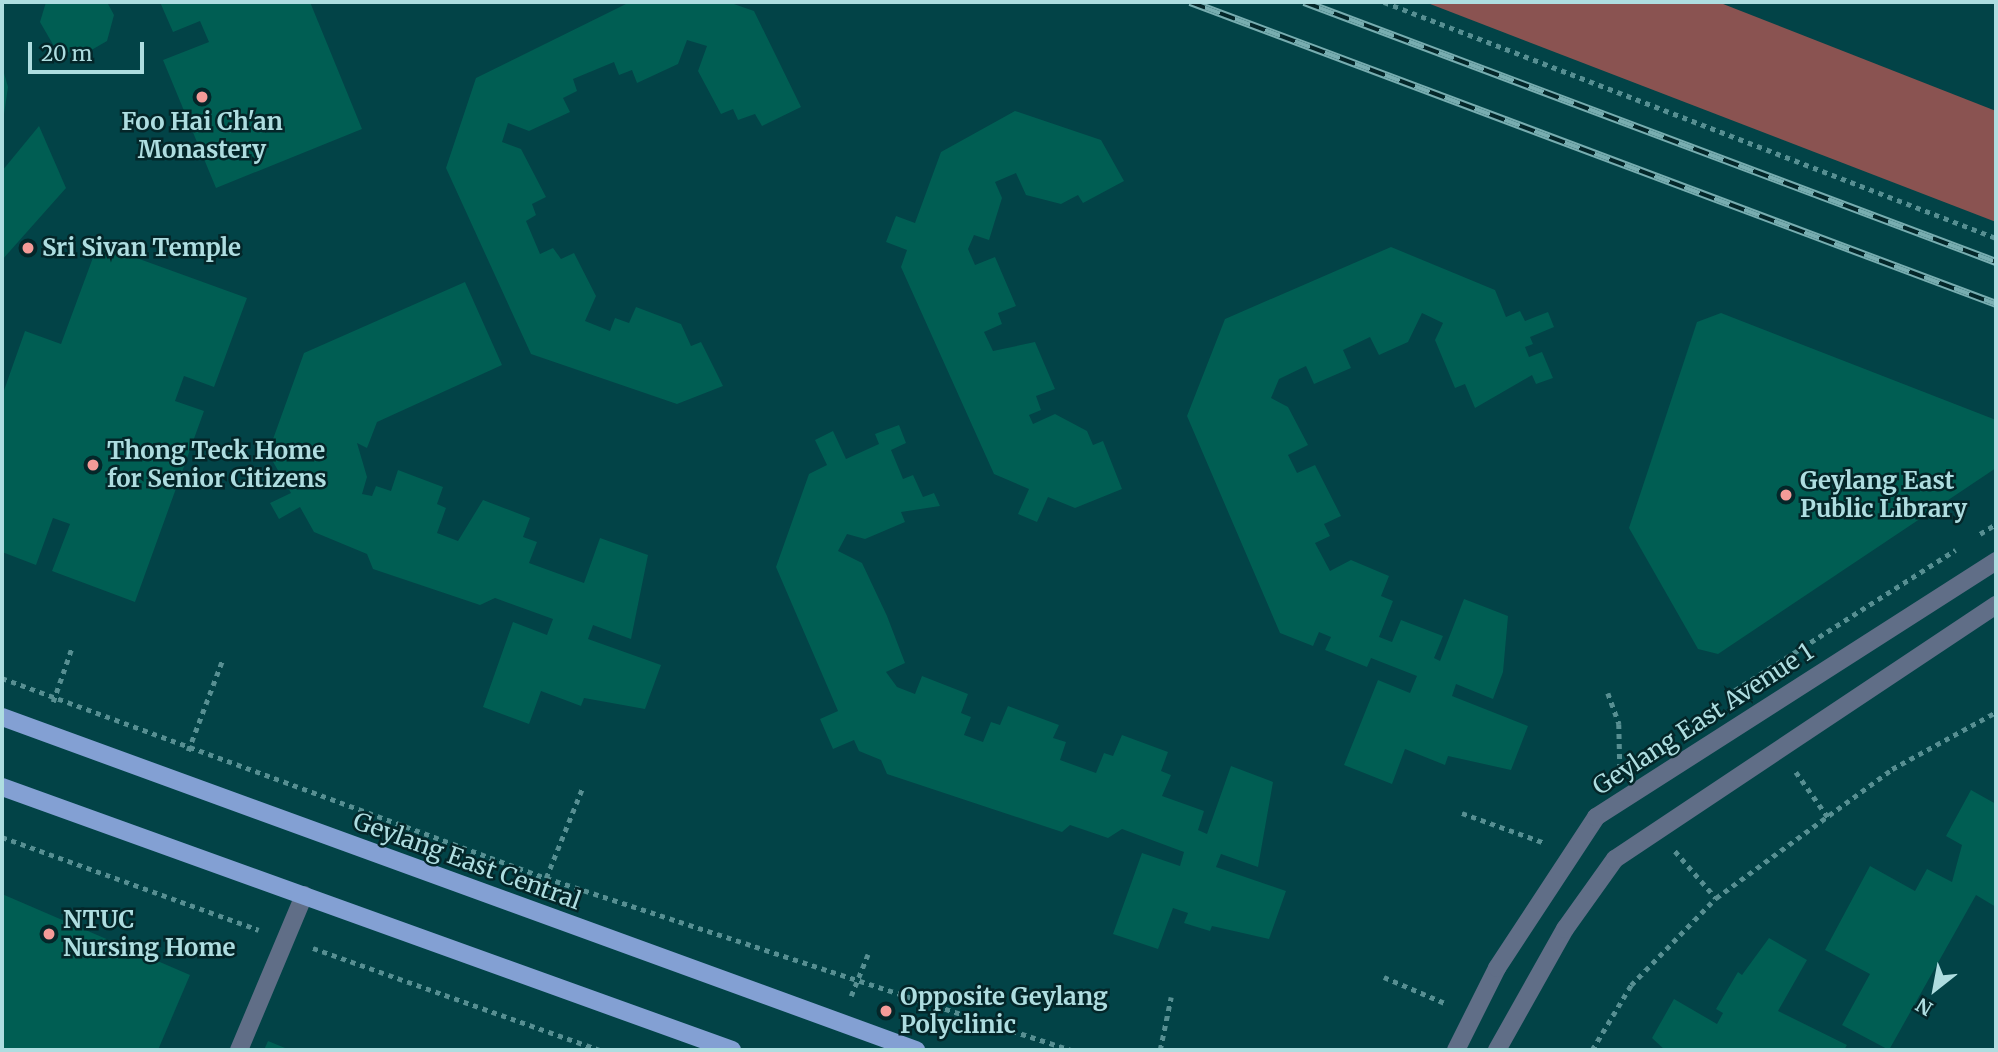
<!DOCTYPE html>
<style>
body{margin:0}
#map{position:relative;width:1998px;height:1052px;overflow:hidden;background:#024347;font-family:Merriweather,serif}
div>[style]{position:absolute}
.green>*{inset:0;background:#8a5351}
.building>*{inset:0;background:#005e53}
.path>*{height:4.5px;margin-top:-2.25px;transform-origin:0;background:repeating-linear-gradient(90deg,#578f92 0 5px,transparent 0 10px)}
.minor>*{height:18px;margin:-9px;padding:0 9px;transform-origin:9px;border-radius:9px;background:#606e87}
.major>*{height:18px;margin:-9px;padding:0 9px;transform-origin:9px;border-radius:9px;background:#83a0d3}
.rail>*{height:8px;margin-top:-4px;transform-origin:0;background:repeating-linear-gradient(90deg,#042629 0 16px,#78adb0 0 32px);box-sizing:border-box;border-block:2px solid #78adb0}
.dots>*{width:19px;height:19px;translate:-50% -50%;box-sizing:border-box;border:4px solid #042629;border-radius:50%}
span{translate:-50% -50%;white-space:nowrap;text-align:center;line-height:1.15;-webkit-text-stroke:5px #042629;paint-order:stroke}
.poi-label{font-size:24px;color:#aedde0;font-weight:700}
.left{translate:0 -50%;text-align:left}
.street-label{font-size:24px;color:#aedde0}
.frame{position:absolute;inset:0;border:4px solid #aedde0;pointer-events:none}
.north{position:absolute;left:1900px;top:954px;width:70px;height:70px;-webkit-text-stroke:5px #042629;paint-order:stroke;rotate:211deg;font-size:19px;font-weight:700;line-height:28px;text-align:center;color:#aedde0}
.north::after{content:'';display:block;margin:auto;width:24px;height:32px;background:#aedde0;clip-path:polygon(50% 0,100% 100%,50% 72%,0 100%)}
.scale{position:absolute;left:28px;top:42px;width:116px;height:32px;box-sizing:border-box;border:4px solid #aedde0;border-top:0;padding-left:9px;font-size:21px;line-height:24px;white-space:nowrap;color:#aedde0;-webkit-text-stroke:5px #042629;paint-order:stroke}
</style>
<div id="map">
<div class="green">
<i style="clip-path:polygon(1425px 2px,1718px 2px,1996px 111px,1996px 222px)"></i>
</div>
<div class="building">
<i style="clip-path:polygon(46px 2px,107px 2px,114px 15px,107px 41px,81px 56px,55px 48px,40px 22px)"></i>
<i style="clip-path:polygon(160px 2px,310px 2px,362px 129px,216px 188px,163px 60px,209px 42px,200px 21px,173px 32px)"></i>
<i style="clip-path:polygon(630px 2px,728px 2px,754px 11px,801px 107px,762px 126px,755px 114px,738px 120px,733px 109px,721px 114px,698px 71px,707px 46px,687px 40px,678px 64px,637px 83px,632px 70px,619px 75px,614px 62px,573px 79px,577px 91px,563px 98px,570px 112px,529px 131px,508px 123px,502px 142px,521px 149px,546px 197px,532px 204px,536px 215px,526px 221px,540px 254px,553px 248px,561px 259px,574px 253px,596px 296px,585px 321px,610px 331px,615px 318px,629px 323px,636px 307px,681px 324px,691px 346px,701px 342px,723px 386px,677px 404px,531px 354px,446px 168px,476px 78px)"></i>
<i style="clip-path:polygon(2px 66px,8px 87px,2px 128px)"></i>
<i style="clip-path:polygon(1015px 111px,1101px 140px,1124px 181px,1083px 203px,1078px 195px,1061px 204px,1026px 195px,1016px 173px,995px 182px,1002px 198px,989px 240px,974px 235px,968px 249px,975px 265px,995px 257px,1016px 306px,998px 313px,1002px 324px,984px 332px,993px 351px,1035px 342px,1055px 389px,1036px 396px,1041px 410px,1029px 415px,1033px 424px,1055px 414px,1087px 431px,1093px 445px,1103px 441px,1122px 489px,1075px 508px,1048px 497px,1037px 522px,1018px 514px,1029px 489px,994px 474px,901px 267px,907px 250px,886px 242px,896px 216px,915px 223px,941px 152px)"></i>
<i style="clip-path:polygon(39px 126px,66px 188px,2px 260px,2px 171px)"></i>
<i style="clip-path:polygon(98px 244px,247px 298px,214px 387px,184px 376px,175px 401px,204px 411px,135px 602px,52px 571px,70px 524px,53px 518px,36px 565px,2px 552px,2px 396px,25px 331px,61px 344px)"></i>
<i style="clip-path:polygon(1391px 247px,1495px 290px,1506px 317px,1520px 311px,1525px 321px,1548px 312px,1554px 327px,1530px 337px,1533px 344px,1525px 347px,1529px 357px,1542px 352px,1553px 378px,1536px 384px,1532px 375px,1475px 408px,1465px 384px,1455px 388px,1435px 340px,1443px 323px,1422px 313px,1408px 342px,1379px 355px,1370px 337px,1343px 350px,1351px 368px,1314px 384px,1306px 366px,1279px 379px,1271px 398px,1288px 407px,1308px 445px,1288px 455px,1297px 473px,1315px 465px,1341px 516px,1324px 524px,1330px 536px,1315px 543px,1330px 571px,1351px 560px,1389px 576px,1381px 596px,1393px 601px,1379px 637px,1392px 642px,1401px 620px,1443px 636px,1434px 658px,1440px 661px,1464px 599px,1508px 616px,1503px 672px,1493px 699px,1456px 684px,1452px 696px,1528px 726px,1511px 770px,1448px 756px,1445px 765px,1405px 749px,1392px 784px,1344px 765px,1378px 680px,1410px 693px,1417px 676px,1371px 658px,1367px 667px,1325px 650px,1331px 637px,1319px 632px,1313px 646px,1280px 633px,1187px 416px,1225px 319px)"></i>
<i style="clip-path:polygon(465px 282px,502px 365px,377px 422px,367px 448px,357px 443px,367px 477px,362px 494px,372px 496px,376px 486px,391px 491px,398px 470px,443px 487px,437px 504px,446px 508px,437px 533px,458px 541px,483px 500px,530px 518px,523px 537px,537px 542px,529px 563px,584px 583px,600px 538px,648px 555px,631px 639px,593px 625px,588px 639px,661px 665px,645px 709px,584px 698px,581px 706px,541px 691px,529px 724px,483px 707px,513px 622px,547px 635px,553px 619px,495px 598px,480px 605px,373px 569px,367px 554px,314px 532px,300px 507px,279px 519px,270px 503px,291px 493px,268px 453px,304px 353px)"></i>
<i style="clip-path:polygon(1721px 313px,1996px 420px,1996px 468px,1718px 654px,1698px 649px,1629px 528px,1697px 322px)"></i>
<i style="clip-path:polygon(899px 425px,906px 443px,891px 450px,903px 479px,913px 475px,923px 497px,934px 493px,940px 506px,901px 512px,905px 522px,865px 539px,847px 534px,838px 551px,862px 563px,887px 616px,905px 663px,886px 672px,897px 687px,915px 694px,922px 676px,968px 694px,961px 713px,971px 717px,964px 735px,983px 742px,991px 722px,1000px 725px,1008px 706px,1059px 725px,1053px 738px,1066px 742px,1060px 760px,1096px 773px,1104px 753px,1113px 756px,1122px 735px,1168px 752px,1161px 771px,1171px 775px,1162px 796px,1204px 811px,1198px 830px,1207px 834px,1231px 766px,1273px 782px,1258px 867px,1221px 854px,1216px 867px,1286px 891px,1269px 939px,1212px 926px,1210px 931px,1184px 923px,1188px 913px,1173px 908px,1158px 949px,1113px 934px,1142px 853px,1180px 866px,1184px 852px,1122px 829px,1108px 838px,1070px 825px,1062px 832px,887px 774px,881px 760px,859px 751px,854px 740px,833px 749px,820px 719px,838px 711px,776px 567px,809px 474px,827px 465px,815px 440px,833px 431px,846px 459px,879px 444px,875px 434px)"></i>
<i style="clip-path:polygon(1971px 790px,1996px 804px,1996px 907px,1976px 895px,1889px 1050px,1842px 1025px,1870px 974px,1825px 950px,1870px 866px,1915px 891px,1927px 869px,1952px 882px,1962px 845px,1946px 836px)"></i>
<i style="clip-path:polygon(2px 894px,190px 975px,158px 1050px,2px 1050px)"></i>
<i style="clip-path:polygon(1769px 938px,1807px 960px,1778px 1011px,1847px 1045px,1844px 1050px,1665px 1050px,1652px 1038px,1674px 999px,1717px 1024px,1723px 1013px,1716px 1009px,1738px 972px,1742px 975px)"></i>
<i style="clip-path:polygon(268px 1041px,290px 1050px,264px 1050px)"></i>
</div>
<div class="path">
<i style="left:1384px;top:2px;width:656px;rotate:21.09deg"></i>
<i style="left:1980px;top:534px;width:19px;rotate:-32deg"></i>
<i style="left:2px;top:678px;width:580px;rotate:20.19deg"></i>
<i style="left:546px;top:878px;width:552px;rotate:18.14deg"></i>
<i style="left:1608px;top:693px;width:33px;rotate:70deg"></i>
<i style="left:1619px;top:724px;width:43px;rotate:88.7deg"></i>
<i style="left:1726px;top:696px;width:272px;rotate:-32.5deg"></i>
<i style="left:53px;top:702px;width:58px;rotate:-70.9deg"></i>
<i style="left:188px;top:751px;width:96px;rotate:-69.3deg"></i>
<i style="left:1796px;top:772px;width:59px;rotate:54.7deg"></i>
<i style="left:1462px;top:813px;width:88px;rotate:19.9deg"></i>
<i style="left:2px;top:837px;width:273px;rotate:19.9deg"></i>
<i style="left:1675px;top:851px;width:62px;rotate:48.9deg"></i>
<i style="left:546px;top:878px;width:96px;rotate:-68deg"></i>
<i style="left:313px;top:948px;width:304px;rotate:19.6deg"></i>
<i style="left:1384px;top:977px;width:69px;rotate:23.2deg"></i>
<i style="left:851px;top:996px;width:45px;rotate:-68deg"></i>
<i style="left:1160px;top:1050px;width:54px;rotate:-78.3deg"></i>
<i style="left:1592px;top:1050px;width:76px;rotate:-59deg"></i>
<i style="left:1631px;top:985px;width:122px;rotate:-45.7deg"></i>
<i style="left:1716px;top:898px;width:218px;rotate:-36.2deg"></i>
<i style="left:1892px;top:769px;width:119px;rotate:-28.7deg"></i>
</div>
<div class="minor">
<i style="left:239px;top:1050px;width:168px;rotate:-67.2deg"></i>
<i style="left:1456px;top:1050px;width:92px;rotate:-63.4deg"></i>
<i style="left:1497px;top:968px;width:181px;rotate:-56.7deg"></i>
<i style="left:1596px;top:817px;width:475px;rotate:-32.6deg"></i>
<i style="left:1497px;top:1050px;width:139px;rotate:-60.7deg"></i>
<i style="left:1565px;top:929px;width:86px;rotate:-54.5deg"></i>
<i style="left:1615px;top:859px;width:458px;rotate:-33.7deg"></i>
</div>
<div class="major">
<i style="left:2px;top:717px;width:973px;rotate:20.02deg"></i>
<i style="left:2px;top:787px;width:776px;rotate:19.81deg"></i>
</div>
<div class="rail">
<i style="left:1190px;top:2px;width:861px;rotate:20.54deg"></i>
<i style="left:1304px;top:2px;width:739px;rotate:20.59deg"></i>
</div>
<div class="dots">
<i style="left:202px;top:97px;background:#f59b98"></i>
<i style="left:28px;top:248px;background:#f59b98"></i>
<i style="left:93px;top:465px;background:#f59b98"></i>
<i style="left:1786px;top:495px;background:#f59b98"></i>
<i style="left:49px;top:934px;background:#f59b98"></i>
<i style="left:886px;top:1011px;background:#f59b98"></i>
</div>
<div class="poi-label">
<span style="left:202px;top:136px">Foo Hai Ch'an<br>Monastery</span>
<span class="left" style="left:42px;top:248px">Sri Sivan Temple</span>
<span class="left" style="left:107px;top:465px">Thong Teck Home<br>for Senior Citizens</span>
<span class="left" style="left:1800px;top:495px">Geylang East<br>Public Library</span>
<span class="left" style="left:63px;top:934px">NTUC<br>Nursing Home</span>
<span class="left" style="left:900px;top:1011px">Opposite Geylang<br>Polyclinic</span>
</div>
<div class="street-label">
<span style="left:1703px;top:719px;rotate:-33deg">Geylang East Avenue 1</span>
<span style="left:467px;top:861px;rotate:20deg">Geylang East Central</span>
</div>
<div class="frame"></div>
<div class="north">N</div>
<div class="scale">20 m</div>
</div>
